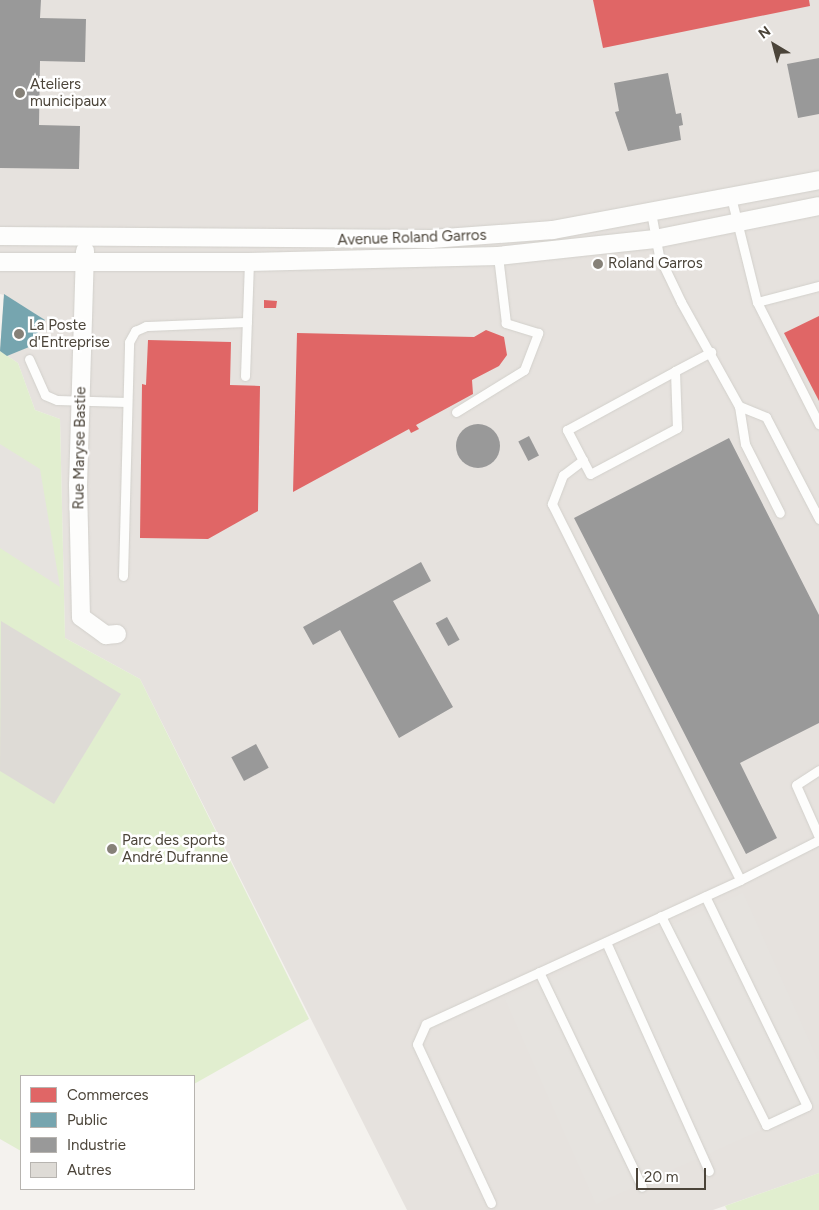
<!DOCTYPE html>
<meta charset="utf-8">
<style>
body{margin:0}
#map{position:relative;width:819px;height:1210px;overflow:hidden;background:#f4f2ee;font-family:Figtree,sans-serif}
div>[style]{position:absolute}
.industrial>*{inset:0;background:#e6e2de}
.green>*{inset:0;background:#e1eecf}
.parking>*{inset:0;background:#e6e3df}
.shops>*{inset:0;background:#e06666}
.public>*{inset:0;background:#76a5af}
.industry>*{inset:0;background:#999;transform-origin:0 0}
.round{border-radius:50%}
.building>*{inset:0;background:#dedbd6}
.roads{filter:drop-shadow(0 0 1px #d2d0cb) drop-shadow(0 0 1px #d2d0cb)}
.lane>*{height:9px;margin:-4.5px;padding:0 4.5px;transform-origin:4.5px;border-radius:4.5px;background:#fdfdfc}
.street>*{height:18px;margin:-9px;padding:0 9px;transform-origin:9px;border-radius:9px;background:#fdfdfc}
.dots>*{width:14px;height:14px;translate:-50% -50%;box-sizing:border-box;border:2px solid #fff;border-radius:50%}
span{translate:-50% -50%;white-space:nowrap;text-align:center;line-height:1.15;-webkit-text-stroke:5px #fff;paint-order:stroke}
.poi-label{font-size:15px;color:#4b4439}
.left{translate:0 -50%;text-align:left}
.street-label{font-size:15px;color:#4b4439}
.legend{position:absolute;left:20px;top:1075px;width:175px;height:115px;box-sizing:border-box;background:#fff;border:1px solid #b7b4b0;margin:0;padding:6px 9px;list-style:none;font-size:15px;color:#4b4439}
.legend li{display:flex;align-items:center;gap:10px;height:25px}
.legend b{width:25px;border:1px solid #b7b4b0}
.north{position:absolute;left:749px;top:20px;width:50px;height:50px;-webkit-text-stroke:4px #fff;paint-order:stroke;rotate:323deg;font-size:14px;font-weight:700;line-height:20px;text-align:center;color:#4b4439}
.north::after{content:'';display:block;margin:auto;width:18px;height:22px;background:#4b4439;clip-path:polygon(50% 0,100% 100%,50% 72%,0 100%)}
.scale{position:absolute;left:636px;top:1168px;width:70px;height:22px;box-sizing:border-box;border:2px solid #4b4439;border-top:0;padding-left:6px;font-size:15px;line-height:18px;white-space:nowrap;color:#4b4439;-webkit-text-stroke:4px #fff;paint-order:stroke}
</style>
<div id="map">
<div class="industrial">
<i style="clip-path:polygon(0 0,819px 0,819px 1173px,713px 1210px,407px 1210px,140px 679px,65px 638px,60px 419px,35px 410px,18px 363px,0 351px,4px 295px,0 294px)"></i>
</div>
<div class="green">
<i style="clip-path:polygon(0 351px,18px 363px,35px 410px,60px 419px,65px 638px,140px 679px,309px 1019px,194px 1084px,194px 1076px,21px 1076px,21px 1151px,0 1139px)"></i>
<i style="clip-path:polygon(819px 1173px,819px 1210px,727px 1210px,725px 1206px)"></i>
</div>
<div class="parking">
<i style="clip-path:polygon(0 444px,40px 469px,60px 587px,0 548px)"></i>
<i style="clip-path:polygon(743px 893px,819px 1063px,819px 1104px,596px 1204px,505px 999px)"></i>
</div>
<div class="shops">
<i style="clip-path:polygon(593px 0,809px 0,810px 6px,603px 48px)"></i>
<i style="clip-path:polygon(264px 300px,277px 301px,276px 308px,264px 308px)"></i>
<i style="clip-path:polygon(819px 316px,819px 401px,784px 333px)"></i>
<i style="clip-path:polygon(486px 330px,504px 337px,507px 355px,499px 366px,472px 380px,473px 394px,416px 425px,419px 429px,411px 433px,409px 429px,293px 492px,297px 333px,474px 337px)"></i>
<i style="clip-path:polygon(148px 340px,231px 342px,230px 385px,260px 386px,258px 511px,208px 539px,140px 538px,142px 384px,146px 385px)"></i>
</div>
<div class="public">
<i style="clip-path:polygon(4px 294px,45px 320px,29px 347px,7px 356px,0 351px)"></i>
</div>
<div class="industry">
<i style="clip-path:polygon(0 0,41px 0,40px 18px,86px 19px,85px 62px,40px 61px,39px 125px,80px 126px,79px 169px,0 168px)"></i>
<i style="clip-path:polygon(819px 58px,819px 114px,798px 118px,787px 64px)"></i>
<i style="clip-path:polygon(668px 73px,676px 114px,681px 113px,683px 125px,679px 126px,681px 140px,628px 151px,615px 112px,619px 111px,614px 83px)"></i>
<i class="round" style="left:456px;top:424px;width:44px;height:44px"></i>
<i style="left:529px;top:436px;width:22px;height:12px;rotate:63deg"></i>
<i style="clip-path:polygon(729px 438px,819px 615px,819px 723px,740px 763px,777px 838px,746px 854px,574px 518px)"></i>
<i style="clip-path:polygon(421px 562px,431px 581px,393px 601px,453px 707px,399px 738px,340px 630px,313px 645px,303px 627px)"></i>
<i style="left:447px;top:617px;width:26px;height:13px;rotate:61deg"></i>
<i style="left:256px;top:744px;width:27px;height:28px;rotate:62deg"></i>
</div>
<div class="building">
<i style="clip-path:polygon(1px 621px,121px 694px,54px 804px,0 771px)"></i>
</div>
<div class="roads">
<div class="lane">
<i style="left:731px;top:197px;width:108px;rotate:76.1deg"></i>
<i style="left:757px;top:302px;width:137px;rotate:63.1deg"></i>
<i style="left:651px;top:212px;width:45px;rotate:79.7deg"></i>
<i style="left:659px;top:256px;width:51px;rotate:64.4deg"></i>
<i style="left:681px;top:302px;width:119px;rotate:60.9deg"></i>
<i style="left:739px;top:406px;width:29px;rotate:22deg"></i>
<i style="left:766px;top:417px;width:115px;rotate:62.5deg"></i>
<i style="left:757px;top:302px;width:64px;rotate:-14.5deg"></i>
<i style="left:29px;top:359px;width:39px;rotate:66deg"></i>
<i style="left:45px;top:395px;width:13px;rotate:23deg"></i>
<i style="left:57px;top:400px;width:70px;rotate:1.6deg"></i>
<i style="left:675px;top:371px;width:57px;rotate:88deg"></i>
<i style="left:677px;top:428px;width:98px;rotate:152.1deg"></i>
<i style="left:590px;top:474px;width:50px;rotate:-117.6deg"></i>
<i style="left:567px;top:430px;width:123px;rotate:-28.6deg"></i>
<i style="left:675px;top:371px;width:41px;rotate:-27.8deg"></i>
<i style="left:245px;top:376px;width:114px;rotate:-88deg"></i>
<i style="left:739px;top:406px;width:38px;rotate:81deg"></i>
<i style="left:745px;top:444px;width:77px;rotate:63.1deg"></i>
<i style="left:456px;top:412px;width:80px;rotate:-31.7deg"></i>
<i style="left:524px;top:370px;width:40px;rotate:-69deg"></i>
<i style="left:538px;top:333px;width:34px;rotate:-163deg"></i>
<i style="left:506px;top:323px;width:67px;rotate:-96.8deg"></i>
<i style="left:583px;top:460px;width:25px;rotate:143deg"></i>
<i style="left:563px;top:475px;width:31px;rotate:111deg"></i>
<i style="left:552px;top:504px;width:420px;rotate:63.4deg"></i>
<i style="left:740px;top:880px;width:89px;rotate:-26.9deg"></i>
<i style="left:123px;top:576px;width:234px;rotate:-88.5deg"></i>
<i style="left:129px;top:342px;width:13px;rotate:-61deg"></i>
<i style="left:135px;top:331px;width:12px;rotate:-24deg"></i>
<i style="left:146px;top:326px;width:101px;rotate:-2.3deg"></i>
<i style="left:819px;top:770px;width:27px;rotate:147deg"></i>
<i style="left:796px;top:785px;width:57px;rotate:66.1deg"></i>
<i style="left:661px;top:916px;width:234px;rotate:63.3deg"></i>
<i style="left:766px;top:1125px;width:45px;rotate:-24.9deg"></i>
<i style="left:807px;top:1106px;width:233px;rotate:-115.9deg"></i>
<i style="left:606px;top:942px;width:251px;rotate:65.8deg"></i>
<i style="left:539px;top:972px;width:238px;rotate:64.4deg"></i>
<i style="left:491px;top:1203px;width:175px;rotate:-115deg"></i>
<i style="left:417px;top:1044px;width:22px;rotate:-66deg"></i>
<i style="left:426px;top:1024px;width:345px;rotate:-24.6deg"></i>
</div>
<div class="street">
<i style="left:0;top:236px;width:431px;rotate:0.4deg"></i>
<i style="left:431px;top:239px;width:122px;rotate:-4.2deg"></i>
<i style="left:553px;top:230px;width:271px;rotate:-10.6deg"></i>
<i style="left:85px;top:251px;width:234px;rotate:91.7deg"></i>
<i style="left:78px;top:485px;width:132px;rotate:88.7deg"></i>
<i style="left:81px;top:617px;width:31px;rotate:36deg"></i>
<i style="left:106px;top:635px;width:11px;rotate:-5deg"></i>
<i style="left:0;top:262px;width:249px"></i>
<i style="left:249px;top:262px;width:249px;rotate:-1.4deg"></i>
<i style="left:498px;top:256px;width:158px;rotate:-6.2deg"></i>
<i style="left:655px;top:239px;width:167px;rotate:-11.4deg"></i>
</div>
</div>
<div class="dots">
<i style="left:20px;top:93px;background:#868178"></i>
<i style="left:598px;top:264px;background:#868178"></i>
<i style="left:19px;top:334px;background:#868178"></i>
<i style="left:112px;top:849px;background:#868178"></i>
</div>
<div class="poi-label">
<span class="left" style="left:30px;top:93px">Ateliers<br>municipaux</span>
<span class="left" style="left:608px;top:264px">Roland Garros</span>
<span class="left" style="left:29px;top:334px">La Poste<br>d'Entreprise</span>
<span class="left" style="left:122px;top:849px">Parc des sports<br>André Dufranne</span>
</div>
<div class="street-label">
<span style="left:412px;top:238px;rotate:-2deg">Avenue Roland Garros</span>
<span style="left:80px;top:448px;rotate:-89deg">Rue Maryse Bastie</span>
</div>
<ul class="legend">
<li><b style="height:14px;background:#e06666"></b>Commerces</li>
<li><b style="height:14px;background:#76a5af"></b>Public</li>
<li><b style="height:14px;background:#999"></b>Industrie</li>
<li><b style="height:14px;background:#dedbd6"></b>Autres</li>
</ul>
<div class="north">N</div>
<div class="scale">20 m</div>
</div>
